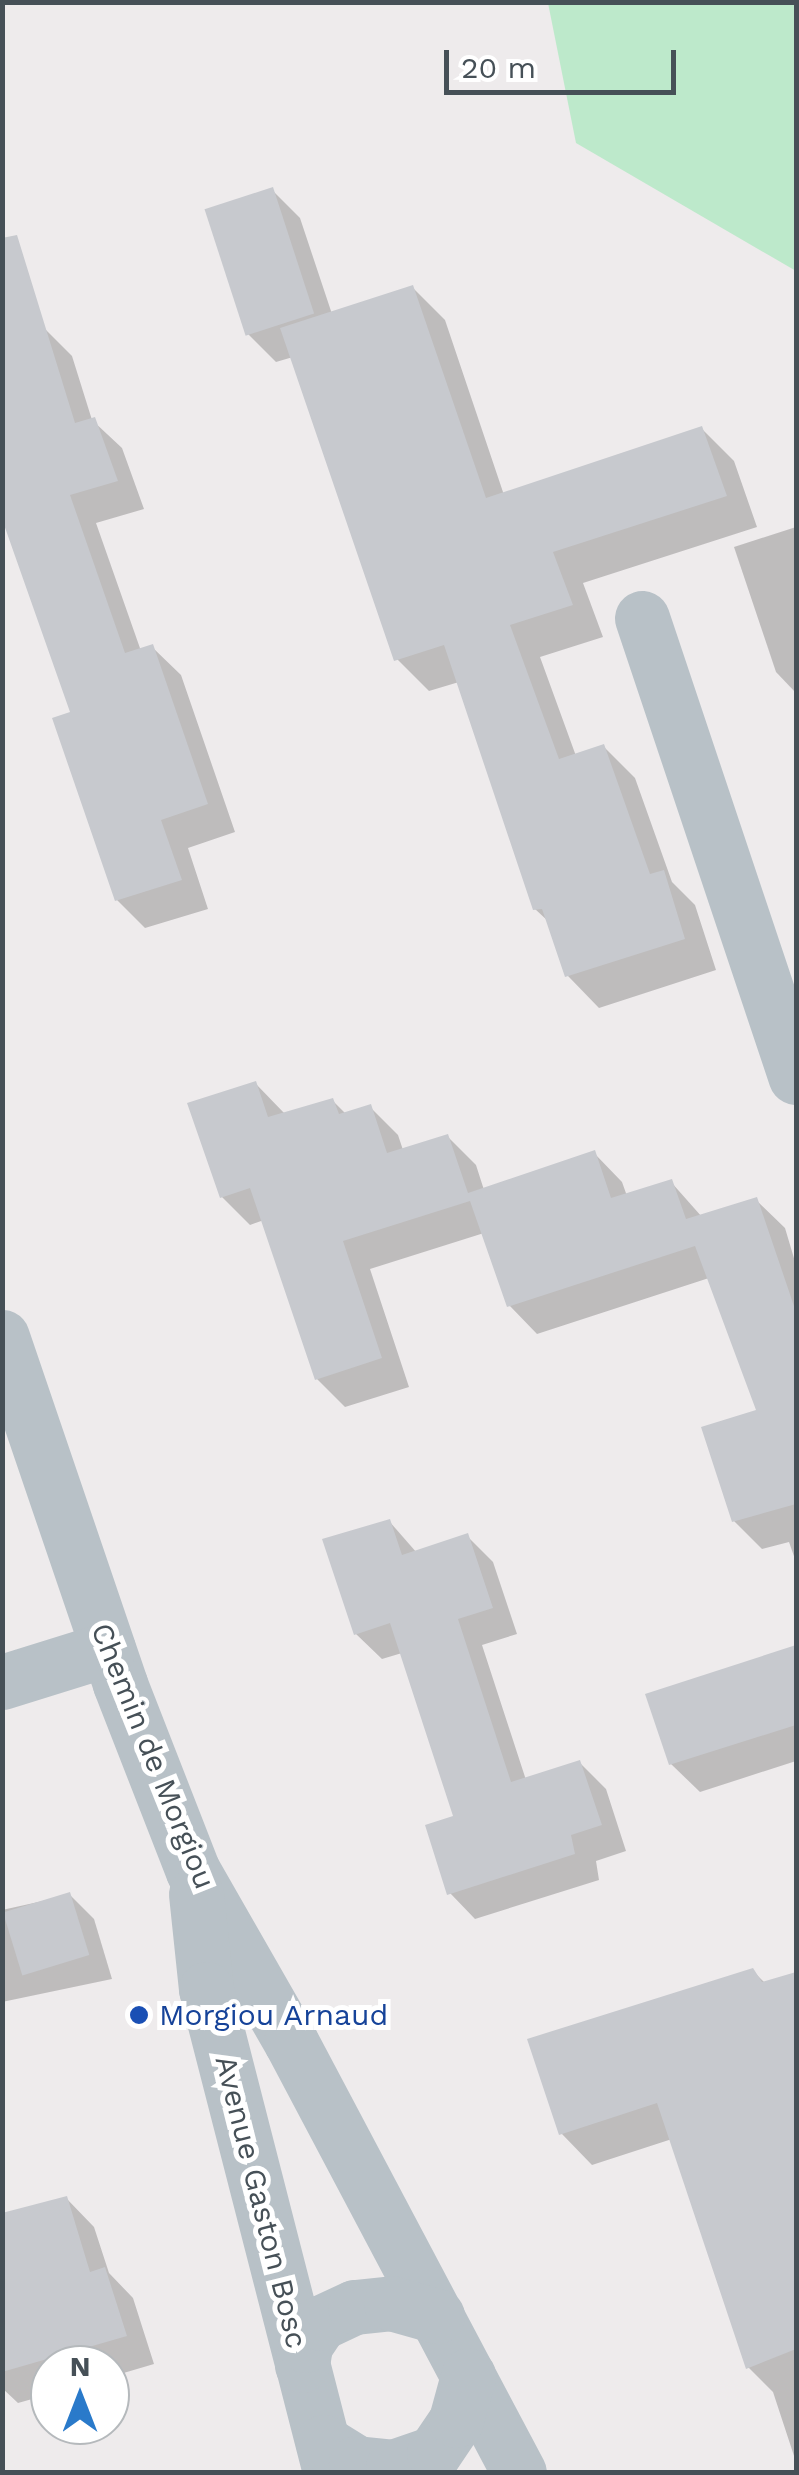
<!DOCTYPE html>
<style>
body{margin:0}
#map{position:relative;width:799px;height:2475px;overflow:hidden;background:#eeebec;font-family:"Work Sans",sans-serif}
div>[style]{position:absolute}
.green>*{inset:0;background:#bde9cb}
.shadow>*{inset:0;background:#0003}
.building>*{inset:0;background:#c7c9ce;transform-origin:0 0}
.minor>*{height:55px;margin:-27.5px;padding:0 27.5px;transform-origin:27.5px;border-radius:27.5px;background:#b8c1c7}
.dots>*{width:28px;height:28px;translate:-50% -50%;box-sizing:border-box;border:5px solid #fff;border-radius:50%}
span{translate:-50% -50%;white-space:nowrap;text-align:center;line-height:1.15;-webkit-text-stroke:10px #fff;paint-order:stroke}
.street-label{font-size:30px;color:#465057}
.transit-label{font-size:30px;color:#164399}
.left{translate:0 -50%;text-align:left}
.frame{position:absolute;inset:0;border:5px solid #465057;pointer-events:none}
.north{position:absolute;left:30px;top:2345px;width:100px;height:100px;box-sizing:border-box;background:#fff;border:2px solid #b5b9bc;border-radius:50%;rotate:0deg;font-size:28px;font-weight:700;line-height:40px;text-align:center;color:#465057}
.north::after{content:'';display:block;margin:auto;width:35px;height:45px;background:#2a7aca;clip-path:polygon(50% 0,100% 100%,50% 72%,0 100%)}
.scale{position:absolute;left:444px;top:50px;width:232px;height:45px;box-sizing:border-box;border:5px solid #465057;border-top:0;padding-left:12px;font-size:30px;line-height:35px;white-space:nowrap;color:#465057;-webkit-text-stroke:8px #fff;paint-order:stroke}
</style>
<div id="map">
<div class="green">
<i style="clip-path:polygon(548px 3px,796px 3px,796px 271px,576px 143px)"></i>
</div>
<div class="shadow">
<i style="clip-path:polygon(272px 190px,300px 218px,332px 314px,413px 288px,445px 320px,504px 495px,702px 429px,734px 461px,757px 527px,583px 583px,603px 637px,540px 657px,576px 756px,603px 746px,635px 778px,672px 882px,695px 905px,716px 970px,599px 1008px,568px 976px,549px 922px,535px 909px,459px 682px,429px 691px,397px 659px,293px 357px,276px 362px,248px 334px)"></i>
<i style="clip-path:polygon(44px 328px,72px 356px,92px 420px,122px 448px,144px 509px,96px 523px,141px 651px,152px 647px,181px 675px,235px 832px,188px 848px,208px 909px,145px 928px,117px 900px,73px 714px)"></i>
<i style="clip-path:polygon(796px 527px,796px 693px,776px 672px,734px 547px)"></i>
<i style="clip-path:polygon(256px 1084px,285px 1114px,332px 1100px,346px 1114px,370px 1107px,398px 1135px,403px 1150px,448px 1137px,476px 1165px,484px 1190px,594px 1153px,622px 1182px,627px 1196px,671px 1182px,702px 1217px,756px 1200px,785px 1228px,796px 1265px,796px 1562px,789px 1542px,762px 1549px,734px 1521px,759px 1411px,709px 1278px,537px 1334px,509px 1305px,484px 1233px,370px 1269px,409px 1387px,345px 1407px,317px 1379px,264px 1220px,250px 1225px,222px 1197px)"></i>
<i style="clip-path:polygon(389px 1521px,417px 1553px,467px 1536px,493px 1562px,517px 1634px,482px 1645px,526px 1780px,580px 1763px,606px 1789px,626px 1851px,596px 1861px,599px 1880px,475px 1919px,450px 1893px,456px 1817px,402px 1653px,382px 1659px,356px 1634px)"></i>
<i style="clip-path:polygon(796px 1648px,796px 1761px,700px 1792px,671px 1764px,648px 1696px)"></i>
<i style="clip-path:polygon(70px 1895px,94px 1919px,112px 1979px,2px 2002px,2px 1910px)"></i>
<i style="clip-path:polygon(753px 1971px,766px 1984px,796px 1974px,796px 2462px,773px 2392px,748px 2367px,672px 2139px,592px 2165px,561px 2133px)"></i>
<i style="clip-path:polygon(66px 2198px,94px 2227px,109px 2273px,133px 2298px,154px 2364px,110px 2377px,110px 2365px,50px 2365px,50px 2394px,18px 2403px,2px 2388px,2px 2216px)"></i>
</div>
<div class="building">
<i style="left:273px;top:187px;width:133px;height:72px;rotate:72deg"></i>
<i style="clip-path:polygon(17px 235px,75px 423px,95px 417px,118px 481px,70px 495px,125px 653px,153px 644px,208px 804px,161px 820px,182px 880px,115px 901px,52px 718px,70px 712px,2px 519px,2px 238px)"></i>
<i style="clip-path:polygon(413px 285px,486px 498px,702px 426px,727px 496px,553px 552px,573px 605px,510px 625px,559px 759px,604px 744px,650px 874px,664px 870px,685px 939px,565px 977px,542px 909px,533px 910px,444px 645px,394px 661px,280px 328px)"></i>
<i style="clip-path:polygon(256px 1081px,268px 1117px,333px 1098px,339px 1114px,371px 1104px,387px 1153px,448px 1134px,468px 1193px,595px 1150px,611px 1198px,672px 1179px,686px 1219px,757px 1197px,796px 1312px,796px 1504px,732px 1522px,701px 1427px,756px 1410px,695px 1246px,507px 1307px,470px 1201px,343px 1241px,382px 1358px,315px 1380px,250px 1188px,220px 1198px,187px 1103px)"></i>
<i style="clip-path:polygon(390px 1519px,402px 1555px,468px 1533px,493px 1608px,458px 1619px,511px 1782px,580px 1760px,602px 1825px,571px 1835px,575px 1854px,447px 1895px,425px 1825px,453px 1816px,390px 1623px,354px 1635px,322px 1539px)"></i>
<i style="clip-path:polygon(796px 1645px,796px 1725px,669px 1765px,645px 1694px)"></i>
<i style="left:70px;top:1892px;width:66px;height:70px;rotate:73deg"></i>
<i style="clip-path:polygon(753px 1968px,762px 1982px,796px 1972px,796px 2349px,746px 2369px,657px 2103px,559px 2135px,527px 2039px)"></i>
<i style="clip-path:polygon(67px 2196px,90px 2272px,105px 2267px,127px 2336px,2px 2372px,2px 2213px)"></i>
</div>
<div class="minor">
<i style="left:642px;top:618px;width:484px;rotate:71.5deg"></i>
<i style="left:2px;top:1337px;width:367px;rotate:71.2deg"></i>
<i style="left:120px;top:1684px;width:201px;rotate:68.7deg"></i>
<i style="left:193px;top:1871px;width:197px;rotate:60.2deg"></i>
<i style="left:291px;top:2042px;width:487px;rotate:62.1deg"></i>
<i style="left:2px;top:1682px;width:111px;rotate:-17.3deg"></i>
<i style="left:196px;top:1894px;width:96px;rotate:84deg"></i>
<i style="left:206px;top:1989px;width:499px;rotate:75.6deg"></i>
<i style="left:302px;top:2365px;width:20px;rotate:-81deg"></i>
<i style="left:305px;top:2345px;width:27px;rotate:-56deg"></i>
<i style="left:320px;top:2323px;width:38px;rotate:-25deg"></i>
<i style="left:355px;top:2307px;width:36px;rotate:-6deg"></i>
<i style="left:391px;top:2303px;width:48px;rotate:15.8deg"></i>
<i style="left:323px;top:2442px;width:39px;rotate:32deg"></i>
<i style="left:356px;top:2463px;width:37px;rotate:6deg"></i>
<i style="left:393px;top:2467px;width:43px;rotate:-18.9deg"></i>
<i style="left:434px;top:2453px;width:40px;rotate:-56deg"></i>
<i style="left:456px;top:2420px;width:46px;rotate:-74.7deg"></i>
</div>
<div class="dots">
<i style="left:139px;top:2015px;background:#1a4fb4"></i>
</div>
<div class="street-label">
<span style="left:153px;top:1756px;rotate:68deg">Chemin de Morgiou</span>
<span style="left:261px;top:2202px;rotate:76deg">Avenue Gaston Bosc</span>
</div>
<div class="transit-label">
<span class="left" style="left:159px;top:2015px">Morgiou Arnaud</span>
</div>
<div class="frame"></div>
<div class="north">N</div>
<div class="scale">20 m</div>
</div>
